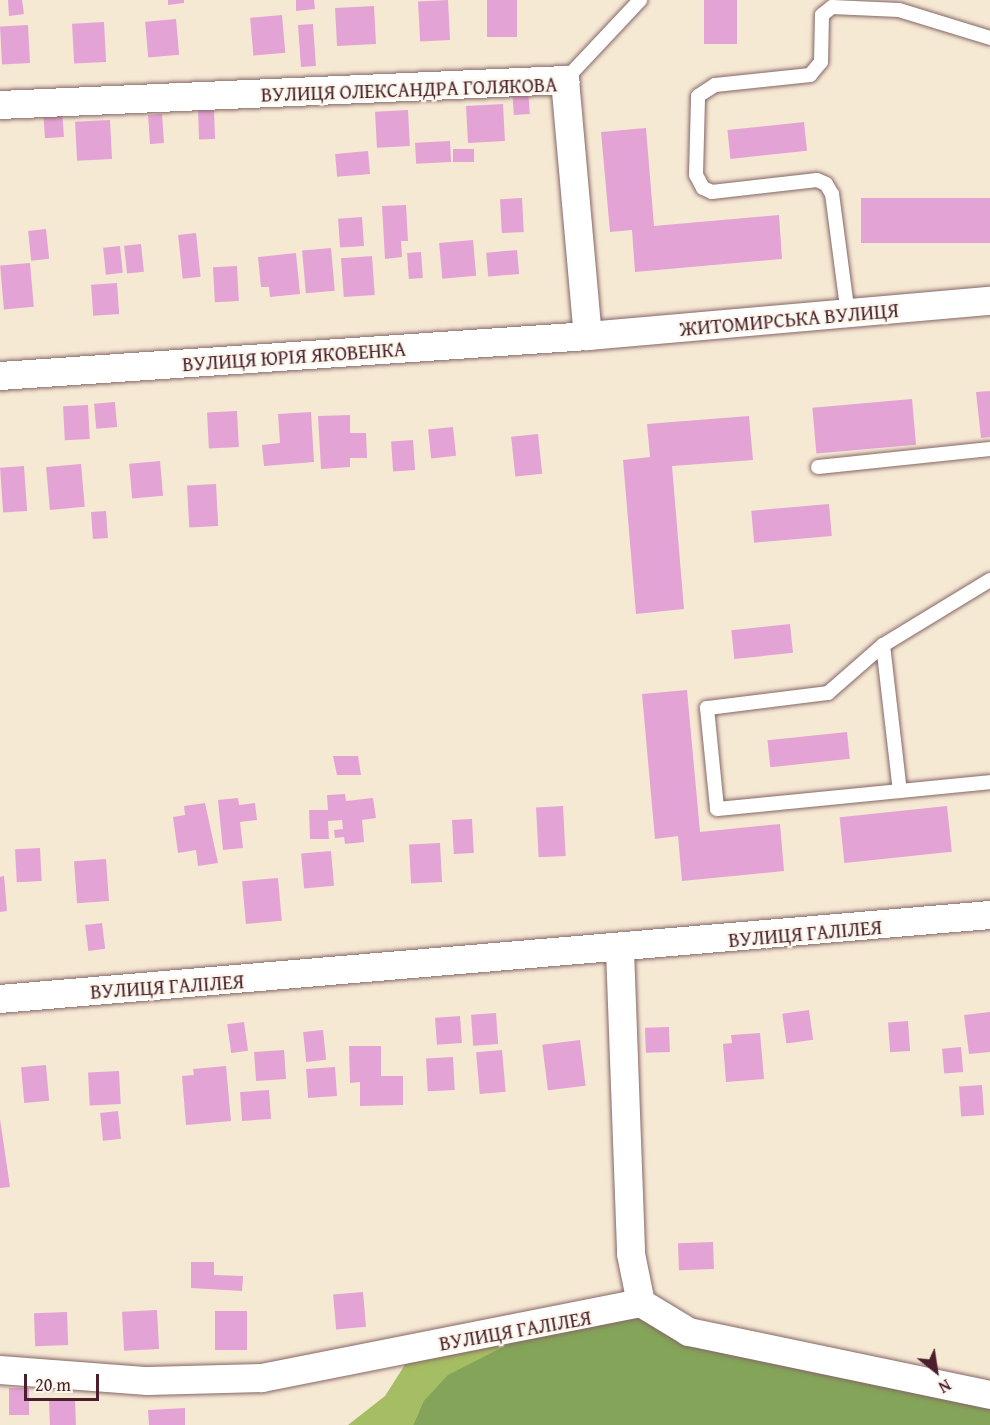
<!DOCTYPE html>
<meta charset="utf-8">
<style>
body{margin:0}
#map{position:relative;width:990px;height:1425px;overflow:hidden;background:#f6e9d4;font-family:"Gentium Book Plus",serif}
div>[style]{position:absolute}
.green>*{inset:0;background:#a5bd63}
.forest>*{inset:0;background:#84a459}
.building>*{inset:0;background:#e4a3d5;transform-origin:0 0}
.roads{filter:drop-shadow(0 0 2px #866666) drop-shadow(0 0 2px #866666)}
.lane>*{height:14px;margin:-7px;padding:0 7px;transform-origin:7px;border-radius:7px;background:#fff}
.street>*{height:28px;margin:-14px;padding:0 14px;transform-origin:14px;border-radius:14px;background:#fff}
span{translate:-50% -50%;white-space:nowrap;text-align:center;line-height:1.15;-webkit-text-stroke:4.5px #fbf7ec;paint-order:stroke}
.street-label{font-size:20px;color:#4a1f2b}
.north{position:absolute;left:906px;top:1341px;width:60px;height:60px;-webkit-text-stroke:4px #fbf7ec;paint-order:stroke;rotate:150deg;font-size:16px;font-weight:700;line-height:24px;text-align:center;color:#4a1f2b}
.north::after{content:'';display:block;margin:auto;width:21px;height:27px;background:#4a1f2b;clip-path:polygon(50% 0,100% 100%,50% 72%,0 100%)}
.scale{position:absolute;left:24px;top:1374px;width:75px;height:27px;box-sizing:border-box;border:3px solid #4a1f2b;border-top:0;padding-left:8px;font-size:18px;line-height:21px;white-space:nowrap;color:#4a1f2b;-webkit-text-stroke:4px #fbf7ec;paint-order:stroke}
</style>
<div id="map">
<div class="green">
<i style="clip-path:polygon(548px 1324px,423px 1402px,413px 1425px,348px 1425px,385px 1396px,415px 1349px)"></i>
</div>
<div class="forest">
<i style="clip-path:polygon(618px 1311px,990px 1395px,990px 1425px,413px 1425px,423px 1402px,448px 1375px,548px 1324px)"></i>
</div>
<div class="building">
<i style="clip-path:polygon(8px 0,22px 0,24px 14px,9px 16px)"></i>
<i style="clip-path:polygon(168px 0,184px 0,184px 3px,168px 5px)"></i>
<i style="clip-path:polygon(296px 0,314px 0,315px 9px,296px 11px)"></i>
<i style="left:448px;top:0;width:40px;height:30px;rotate:87deg"></i>
<i style="left:487px;top:0;width:30px;height:37px"></i>
<i style="left:704px;top:0;width:33px;height:44px"></i>
<i style="left:374px;top:6px;width:38px;height:39px;rotate:87deg"></i>
<i style="left:282px;top:15px;width:38px;height:32px;rotate:85deg"></i>
<i style="left:176px;top:19px;width:36px;height:31px;rotate:85deg"></i>
<i style="left:104px;top:22px;width:40px;height:32px;rotate:87deg"></i>
<i style="left:313px;top:24px;width:42px;height:15px;rotate:86deg"></i>
<i style="left:28px;top:25px;width:38px;height:28px;rotate:87deg"></i>
<i style="left:528px;top:88px;width:26px;height:16px;rotate:86deg"></i>
<i style="left:503px;top:104px;width:37px;height:37px;rotate:87deg"></i>
<i style="left:62px;top:109px;width:28px;height:19px;rotate:86deg"></i>
<i style="left:214px;top:109px;width:30px;height:16px;rotate:88deg"></i>
<i style="left:408px;top:110px;width:36px;height:33px;rotate:87deg"></i>
<i style="left:162px;top:114px;width:29px;height:14px;rotate:86deg"></i>
<i style="left:110px;top:120px;width:39px;height:35px;rotate:87deg"></i>
<i style="left:804px;top:122px;width:29px;height:77px;rotate:84deg"></i>
<i style="clip-path:polygon(646px 128px,654px 226px,779px 215px,782px 259px,635px 272px,632px 230px,610px 232px,601px 132px)"></i>
<i style="left:450px;top:141px;width:21px;height:35px;rotate:87deg"></i>
<i style="left:474px;top:149px;width:13px;height:21px;rotate:90deg"></i>
<i style="left:368px;top:151px;width:23px;height:33px;rotate:85deg"></i>
<i style="left:522px;top:198px;width:34px;height:22px;rotate:87deg"></i>
<i style="left:990px;top:198px;width:45px;height:129px;rotate:90deg"></i>
<i style="clip-path:polygon(406px 205px,408px 241px,401px 241px,402px 257px,385px 259px,382px 206px)"></i>
<i style="left:362px;top:217px;width:29px;height:24px;rotate:86deg"></i>
<i style="left:46px;top:229px;width:30px;height:18px;rotate:84deg"></i>
<i style="left:196px;top:233px;width:44px;height:18px;rotate:84deg"></i>
<i style="left:473px;top:240px;width:36px;height:34px;rotate:85deg"></i>
<i style="left:141px;top:244px;width:28px;height:17px;rotate:84deg"></i>
<i style="left:120px;top:246px;width:27px;height:17px;rotate:84deg"></i>
<i style="left:331px;top:248px;width:43px;height:29px;rotate:85deg"></i>
<i style="left:517px;top:250px;width:24px;height:31px;rotate:85deg"></i>
<i style="left:421px;top:252px;width:26px;height:14px;rotate:86deg"></i>
<i style="clip-path:polygon(296px 253px,300px 294px,270px 297px,269px 287px,261px 287px,258px 257px)"></i>
<i style="left:372px;top:256px;width:39px;height:31px;rotate:86deg"></i>
<i style="left:30px;top:263px;width:44px;height:30px;rotate:85deg"></i>
<i style="left:237px;top:266px;width:35px;height:24px;rotate:87deg"></i>
<i style="left:117px;top:283px;width:31px;height:26px;rotate:86deg"></i>
<i style="clip-path:polygon(990px 391px,990px 437px,981px 438px,976px 392px)"></i>
<i style="left:912px;top:399px;width:46px;height:100px;rotate:85deg"></i>
<i style="left:115px;top:402px;width:25px;height:21px;rotate:85deg"></i>
<i style="left:88px;top:405px;width:34px;height:25px;rotate:87deg"></i>
<i style="left:237px;top:411px;width:36px;height:30px;rotate:87deg"></i>
<i style="clip-path:polygon(311px 412px,314px 462px,264px 466px,262px 445px,280px 443px,278px 414px)"></i>
<i style="clip-path:polygon(350px 415px,350px 433px,366px 433px,367px 458px,350px 458px,350px 467px,321px 469px,318px 416px)"></i>
<i style="clip-path:polygon(749px 416px,753px 460px,672px 466px,684px 609px,636px 614px,623px 460px,650px 457px,647px 424px)"></i>
<i style="left:453px;top:427px;width:29px;height:25px;rotate:84deg"></i>
<i style="left:538px;top:434px;width:40px;height:27px;rotate:84deg"></i>
<i style="left:413px;top:440px;width:30px;height:22px;rotate:86deg"></i>
<i style="left:160px;top:461px;width:35px;height:31px;rotate:85deg"></i>
<i style="left:81px;top:464px;width:43px;height:35px;rotate:85deg"></i>
<i style="left:24px;top:466px;width:45px;height:24px;rotate:86deg"></i>
<i style="left:216px;top:484px;width:42px;height:29px;rotate:87deg"></i>
<i style="left:829px;top:504px;width:32px;height:78px;rotate:85deg"></i>
<i style="left:106px;top:511px;width:27px;height:15px;rotate:86deg"></i>
<i style="left:790px;top:624px;width:29px;height:59px;rotate:84deg"></i>
<i style="clip-path:polygon(687px 690px,700px 832px,780px 824px,784px 871px,682px 881px,678px 836px,655px 839px,642px 694px)"></i>
<i style="left:847px;top:732px;width:27px;height:80px;rotate:84deg"></i>
<i style="clip-path:polygon(333px 756px,358px 756px,361px 775px,337px 775px)"></i>
<i style="clip-path:polygon(345px 794px,346px 801px,373px 798px,376px 818px,362px 820px,364px 842px,345px 844px,344px 837px,335px 838px,334px 830px,343px 829px,342px 820px,328px 821px,329px 839px,310px 839px,309px 810px,328px 810px,327px 795px)"></i>
<i style="clip-path:polygon(238px 798px,239px 805px,255px 803px,257px 820px,240px 822px,243px 848px,223px 850px,218px 800px)"></i>
<i style="clip-path:polygon(205px 803px,218px 863px,198px 866px,196px 850px,178px 853px,173px 817px,185px 815px,184px 806px)"></i>
<i style="left:563px;top:806px;width:50px;height:27px;rotate:87deg"></i>
<i style="left:947px;top:806px;width:46px;height:108px;rotate:84deg"></i>
<i style="left:472px;top:819px;width:34px;height:20px;rotate:87deg"></i>
<i style="left:440px;top:843px;width:39px;height:31px;rotate:87deg"></i>
<i style="left:40px;top:848px;width:33px;height:25px;rotate:87deg"></i>
<i style="left:331px;top:851px;width:35px;height:30px;rotate:85deg"></i>
<i style="left:106px;top:859px;width:42px;height:32px;rotate:86deg"></i>
<i style="clip-path:polygon(4px 876px,7px 911px,0 912px,0 877px)"></i>
<i style="left:278px;top:878px;width:43px;height:36px;rotate:85deg"></i>
<i style="left:102px;top:923px;width:26px;height:17px;rotate:83deg"></i>
<i style="left:809px;top:1010px;width:30px;height:27px;rotate:82deg"></i>
<i style="clip-path:polygon(990px 1012px,990px 1052px,969px 1054px,964px 1015px)"></i>
<i style="left:496px;top:1013px;width:31px;height:25px;rotate:86deg"></i>
<i style="left:460px;top:1016px;width:27px;height:25px;rotate:86deg"></i>
<i style="left:908px;top:1021px;width:30px;height:20px;rotate:86deg"></i>
<i style="left:244px;top:1022px;width:29px;height:17px;rotate:82deg"></i>
<i style="left:669px;top:1027px;width:25px;height:24px;rotate:88deg"></i>
<i style="left:323px;top:1030px;width:30px;height:20px;rotate:84deg"></i>
<i style="clip-path:polygon(760px 1033px,764px 1079px,726px 1082px,723px 1044px,732px 1043px,731px 1035px)"></i>
<i style="left:580px;top:1040px;width:46px;height:38px;rotate:83deg"></i>
<i style="clip-path:polygon(349px 1046px,381px 1046px,381px 1076px,403px 1076px,403px 1105px,360px 1106px,360px 1082px,350px 1083px)"></i>
<i style="left:961px;top:1047px;width:25px;height:19px;rotate:85deg"></i>
<i style="left:284px;top:1050px;width:29px;height:30px;rotate:86deg"></i>
<i style="left:502px;top:1050px;width:42px;height:26px;rotate:85deg"></i>
<i style="left:453px;top:1057px;width:33px;height:27px;rotate:87deg"></i>
<i style="left:46px;top:1065px;width:36px;height:25px;rotate:85deg"></i>
<i style="clip-path:polygon(226px 1066px,231px 1121px,186px 1125px,182px 1076px,194px 1075px,193px 1069px)"></i>
<i style="left:335px;top:1067px;width:29px;height:29px;rotate:86deg"></i>
<i style="left:119px;top:1071px;width:33px;height:31px;rotate:87deg"></i>
<i style="left:982px;top:1085px;width:30px;height:23px;rotate:86deg"></i>
<i style="left:269px;top:1090px;width:29px;height:29px;rotate:86deg"></i>
<i style="left:118px;top:1111px;width:28px;height:18px;rotate:84deg"></i>
<i style="clip-path:polygon(0 1119px,10px 1187px,0 1188px)"></i>
<i style="left:713px;top:1242px;width:27px;height:35px;rotate:88deg"></i>
<i style="clip-path:polygon(191px 1262px,214px 1262px,214px 1275px,243px 1276px,242px 1291px,191px 1288px)"></i>
<i style="left:363px;top:1292px;width:35px;height:30px;rotate:85deg"></i>
<i style="left:157px;top:1310px;width:39px;height:35px;rotate:87deg"></i>
<i style="left:247px;top:1311px;width:39px;height:32px;rotate:90deg"></i>
<i style="left:67px;top:1312px;width:33px;height:33px;rotate:88deg"></i>
<i style="left:9px;top:1388px;width:20px;height:27px"></i>
<i style="left:75px;top:1398px;width:27px;height:26px;rotate:88deg"></i>
<i style="clip-path:polygon(185px 1408px,185px 1425px,149px 1425px,148px 1410px)"></i>
</div>
<div class="roads">
<div class="lane">
<i style="left:565px;top:80px;width:110px;rotate:-46.8deg"></i>
<i style="left:848px;top:315px;width:122px;rotate:-97.5deg"></i>
<i style="left:832px;top:194px;width:12px;rotate:-121deg"></i>
<i style="left:826px;top:184px;width:10px;rotate:-156deg"></i>
<i style="left:817px;top:180px;width:106px;rotate:173.5deg"></i>
<i style="left:712px;top:192px;width:10px;rotate:-156deg"></i>
<i style="left:703px;top:188px;width:15px;rotate:-118deg"></i>
<i style="left:696px;top:175px;width:79px;rotate:-88.5deg"></i>
<i style="left:698px;top:96px;width:20px;rotate:-33deg"></i>
<i style="left:715px;top:85px;width:96px;rotate:-6deg"></i>
<i style="left:810px;top:75px;width:17px;rotate:-50deg"></i>
<i style="left:821px;top:62px;width:47px;rotate:-88.8deg"></i>
<i style="left:822px;top:15px;width:13px;rotate:-39deg"></i>
<i style="left:832px;top:7px;width:67px;rotate:2.6deg"></i>
<i style="left:899px;top:10px;width:95px;rotate:17.1deg"></i>
<i style="left:818px;top:467px;width:173px;rotate:-6deg"></i>
<i style="left:990px;top:580px;width:125px;rotate:148.7deg"></i>
<i style="left:883px;top:645px;width:73px;rotate:138.9deg"></i>
<i style="left:828px;top:693px;width:122px;rotate:172.9deg"></i>
<i style="left:707px;top:708px;width:101px;rotate:84.3deg"></i>
<i style="left:717px;top:809px;width:274px;rotate:-5.6deg"></i>
<i style="left:883px;top:645px;width:147px;rotate:83.4deg"></i>
</div>
<div class="street">
<i style="left:0;top:105px;width:566px;rotate:-2.53deg"></i>
<i style="left:565px;top:80px;width:257px;rotate:84.9deg"></i>
<i style="left:0;top:376px;width:589px;rotate:-3.89deg"></i>
<i style="left:588px;top:336px;width:404px;rotate:-5deg"></i>
<i style="left:620px;top:950px;width:304px;rotate:87.9deg"></i>
<i style="left:631px;top:1254px;width:50px;rotate:78.5deg"></i>
<i style="left:0;top:999px;width:994px;rotate:-4.85deg"></i>
<i style="left:641px;top:1303px;width:56px;rotate:31.1deg"></i>
<i style="left:689px;top:1332px;width:308px;rotate:11.8deg"></i>
<i style="left:0;top:1370px;width:148px;rotate:4.3deg"></i>
<i style="left:148px;top:1381px;width:114px;rotate:-1.5deg"></i>
<i style="left:262px;top:1378px;width:386px;rotate:-11.2deg"></i>
</div>
</div>
<div class="street-label">
<span style="left:409px;top:89px;rotate:-2deg">ВУЛИЦЯ ОЛЕКСАНДРА ГОЛЯКОВА</span>
<span style="left:789px;top:319px;rotate:-5deg">ЖИТОМИРСЬКА ВУЛИЦЯ</span>
<span style="left:294px;top:356px;rotate:-4deg">ВУЛИЦЯ ЮРІЯ ЯКОВЕНКА</span>
<span style="left:805px;top:933px;rotate:-5deg">ВУЛИЦЯ ГАЛІЛЕЯ</span>
<span style="left:167px;top:986px;rotate:-4deg">ВУЛИЦЯ ГАЛІЛЕЯ</span>
<span style="left:515px;top:1330px;rotate:-10deg">ВУЛИЦЯ ГАЛІЛЕЯ</span>
</div>
<div class="north">N</div>
<div class="scale">20 m</div>
</div>
